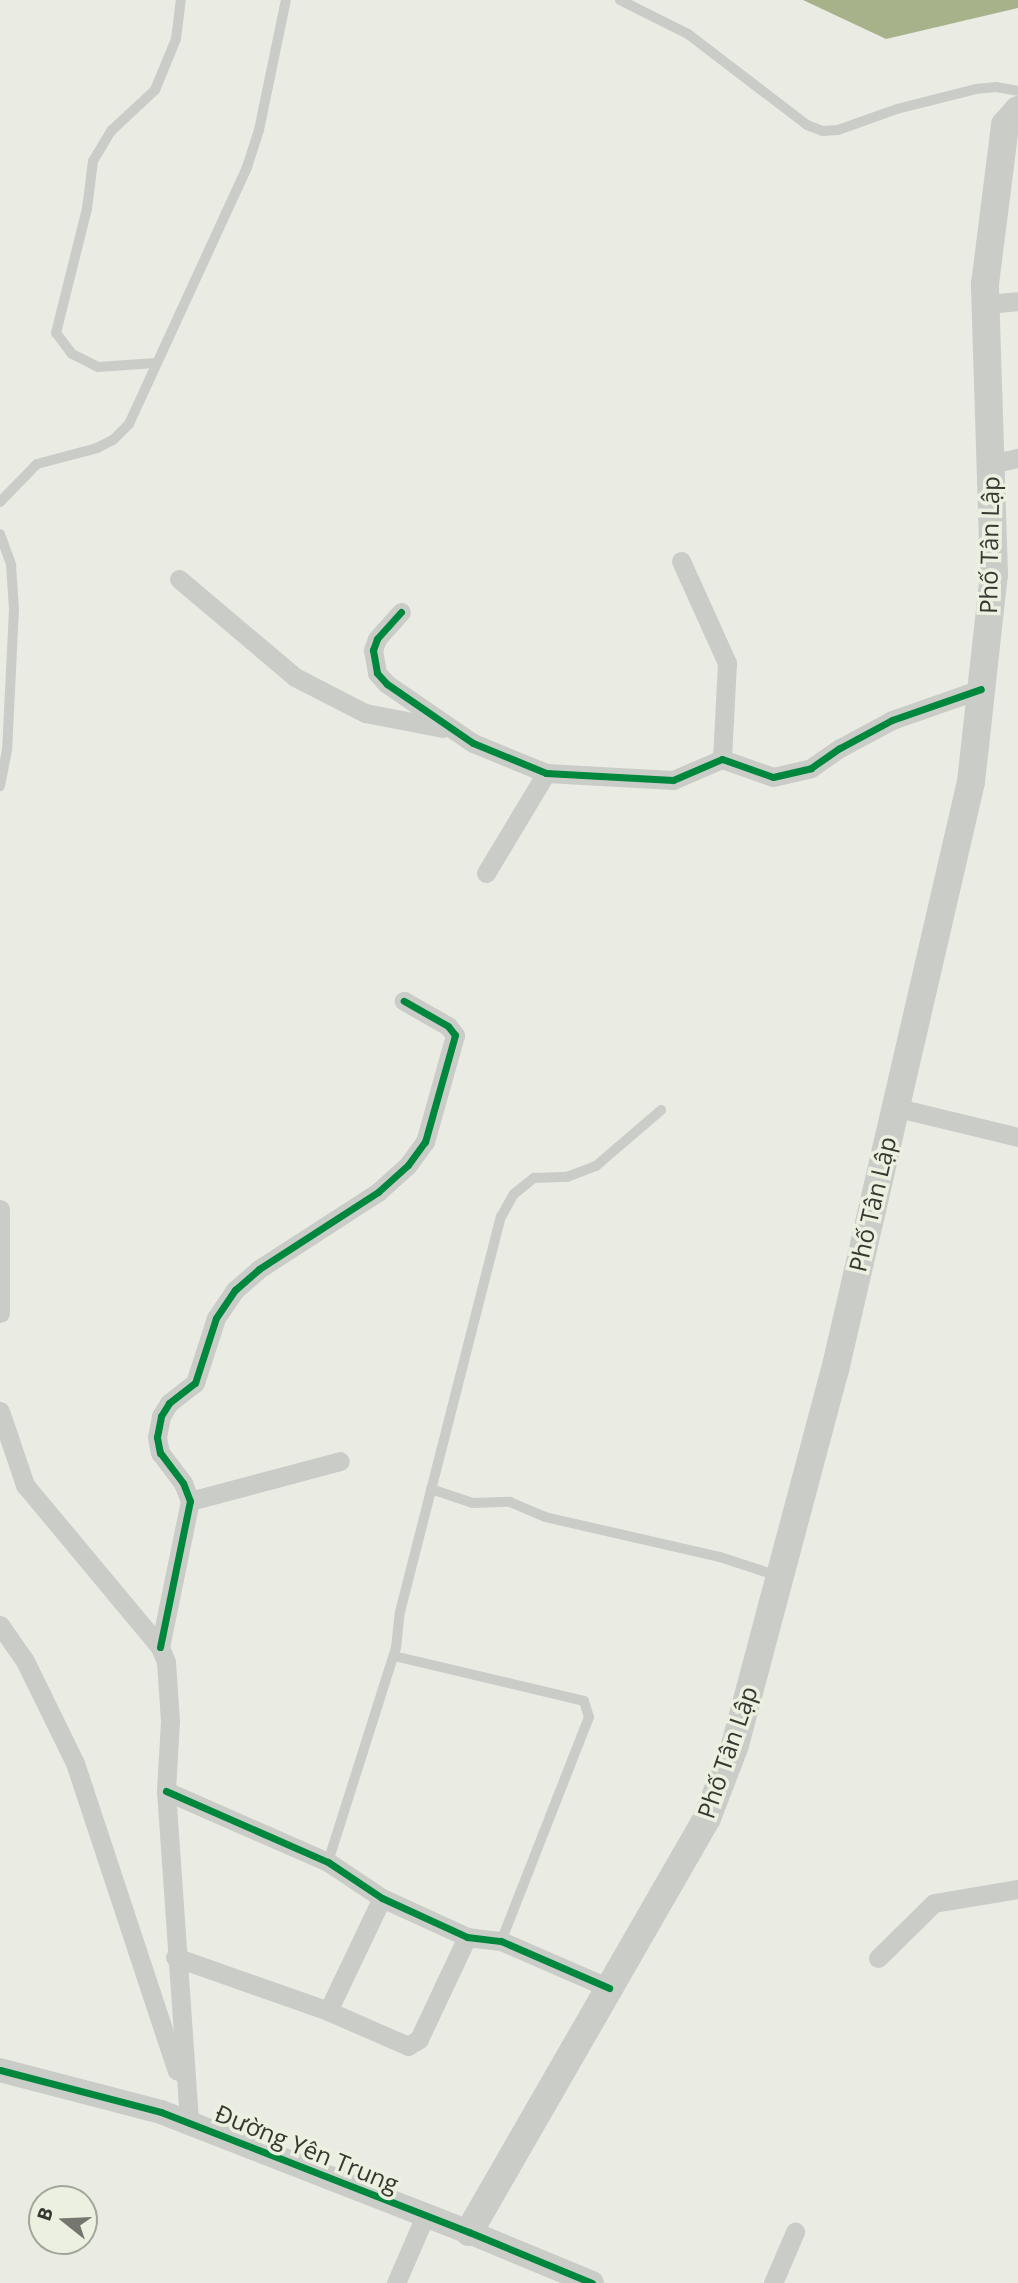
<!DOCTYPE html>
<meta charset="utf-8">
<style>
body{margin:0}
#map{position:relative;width:1018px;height:2283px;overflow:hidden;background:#eaece4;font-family:"Open Sans",sans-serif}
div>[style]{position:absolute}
.water>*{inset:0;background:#a7b28b}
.service>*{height:10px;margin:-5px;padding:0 5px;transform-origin:5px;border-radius:5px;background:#caccc8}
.minor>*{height:19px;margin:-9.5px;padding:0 9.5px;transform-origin:9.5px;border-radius:9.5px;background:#caccc8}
.tertiary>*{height:24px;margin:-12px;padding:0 12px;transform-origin:12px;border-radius:12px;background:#caccc8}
.secondary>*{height:28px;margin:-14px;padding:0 14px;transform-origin:14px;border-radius:14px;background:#caccc8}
.cycleway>*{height:7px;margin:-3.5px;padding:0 3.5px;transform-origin:3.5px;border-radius:3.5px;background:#00873e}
span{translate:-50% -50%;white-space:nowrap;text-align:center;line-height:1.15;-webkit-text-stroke:7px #ebf0e0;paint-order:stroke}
.street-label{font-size:24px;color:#353730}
.north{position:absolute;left:28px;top:2185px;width:70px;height:70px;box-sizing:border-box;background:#ebf0e0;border:2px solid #a2a69a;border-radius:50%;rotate:288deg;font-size:19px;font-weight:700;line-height:28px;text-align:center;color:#353730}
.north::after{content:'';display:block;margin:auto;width:24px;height:32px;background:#74766f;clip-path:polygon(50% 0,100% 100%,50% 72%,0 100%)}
</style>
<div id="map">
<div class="water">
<i style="clip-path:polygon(803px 0,1018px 0,1018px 8px,886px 39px)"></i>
</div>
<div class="service">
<i style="left:620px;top:0;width:76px;rotate:26.6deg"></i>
<i style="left:688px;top:34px;width:150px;rotate:37.4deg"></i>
<i style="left:807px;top:125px;width:17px;rotate:21deg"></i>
<i style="left:823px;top:131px;width:15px;rotate:-4deg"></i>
<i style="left:838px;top:130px;width:63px;rotate:-19.6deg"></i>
<i style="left:897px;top:109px;width:81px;rotate:-14.2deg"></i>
<i style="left:976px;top:89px;width:20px;rotate:-6deg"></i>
<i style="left:996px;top:87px;width:22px;rotate:10deg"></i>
<i style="left:155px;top:363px;width:57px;rotate:176deg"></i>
<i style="left:98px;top:367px;width:29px;rotate:-153deg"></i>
<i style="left:72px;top:354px;width:26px;rotate:-127deg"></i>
<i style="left:56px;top:333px;width:128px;rotate:-76deg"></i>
<i style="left:87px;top:209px;width:48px;rotate:-82.9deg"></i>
<i style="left:93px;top:161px;width:35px;rotate:-59deg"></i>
<i style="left:111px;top:131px;width:60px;rotate:-43deg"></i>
<i style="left:155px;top:90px;width:55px;rotate:-67.6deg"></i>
<i style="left:176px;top:39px;width:39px;rotate:-83deg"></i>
<i style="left:0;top:502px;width:53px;rotate:-45.8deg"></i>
<i style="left:37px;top:464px;width:62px;rotate:-14.9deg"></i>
<i style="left:97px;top:448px;width:18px;rotate:-27deg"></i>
<i style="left:113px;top:440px;width:23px;rotate:-45deg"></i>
<i style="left:129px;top:424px;width:283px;rotate:-65.3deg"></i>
<i style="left:247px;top:167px;width:39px;rotate:-72deg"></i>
<i style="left:259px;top:130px;width:133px;rotate:-78.3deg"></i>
<i style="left:0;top:534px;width:33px;rotate:70deg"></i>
<i style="left:11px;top:565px;width:44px;rotate:86.1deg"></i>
<i style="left:14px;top:609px;width:141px;rotate:92.8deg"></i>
<i style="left:7px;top:750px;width:37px;rotate:101deg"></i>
<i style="left:431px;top:1489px;width:44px;rotate:18.4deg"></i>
<i style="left:473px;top:1503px;width:37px;rotate:-2deg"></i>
<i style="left:510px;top:1502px;width:38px;rotate:23deg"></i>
<i style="left:545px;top:1517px;width:180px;rotate:12.9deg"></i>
<i style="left:720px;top:1557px;width:61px;rotate:18.1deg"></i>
<i style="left:394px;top:1656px;width:195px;rotate:13.3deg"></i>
<i style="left:584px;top:1701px;width:17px;rotate:73deg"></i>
<i style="left:589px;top:1717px;width:241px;rotate:111.4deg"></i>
<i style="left:328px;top:1862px;width:225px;rotate:-72.4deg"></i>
<i style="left:396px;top:1648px;width:36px;rotate:-84deg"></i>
<i style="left:400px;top:1612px;width:408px;rotate:-75.7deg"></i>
<i style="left:501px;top:1217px;width:26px;rotate:-61deg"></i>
<i style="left:514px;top:1194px;width:26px;rotate:-39deg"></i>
<i style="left:534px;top:1178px;width:33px;rotate:-2deg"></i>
<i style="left:567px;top:1177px;width:31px;rotate:-21deg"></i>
<i style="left:596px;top:1166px;width:86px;rotate:-40.7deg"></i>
</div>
<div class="minor">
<i style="left:986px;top:304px;width:32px;rotate:-5deg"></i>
<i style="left:991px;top:464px;width:28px;rotate:-13deg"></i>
<i style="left:681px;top:561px;width:112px;rotate:65.7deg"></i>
<i style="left:727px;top:663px;width:96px;rotate:93deg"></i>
<i style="left:179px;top:579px;width:152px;rotate:40.2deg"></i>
<i style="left:295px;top:677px;width:79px;rotate:27.2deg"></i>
<i style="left:365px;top:713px;width:79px;rotate:10.9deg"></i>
<i style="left:401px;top:612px;width:36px;rotate:132deg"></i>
<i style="left:377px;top:639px;width:12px;rotate:110deg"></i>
<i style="left:373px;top:650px;width:23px;rotate:80deg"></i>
<i style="left:377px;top:673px;width:15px;rotate:48deg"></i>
<i style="left:387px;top:684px;width:104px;rotate:34.5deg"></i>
<i style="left:473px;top:743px;width:79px;rotate:22.3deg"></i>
<i style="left:546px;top:773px;width:127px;rotate:3.2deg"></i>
<i style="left:673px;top:780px;width:53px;rotate:-23.2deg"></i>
<i style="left:722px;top:759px;width:54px;rotate:19.4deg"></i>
<i style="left:773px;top:777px;width:39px;rotate:-13deg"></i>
<i style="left:811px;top:768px;width:35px;rotate:-35deg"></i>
<i style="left:840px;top:748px;width:59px;rotate:-28.3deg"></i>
<i style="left:892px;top:720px;width:94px;rotate:-19.2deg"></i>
<i style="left:486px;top:873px;width:117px;rotate:-59deg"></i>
<i style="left:894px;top:1107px;width:128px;rotate:13.6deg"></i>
<i style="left:0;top:1209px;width:104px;rotate:90deg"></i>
<i style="left:0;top:1411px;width:78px;rotate:71.3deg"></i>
<i style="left:25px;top:1485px;width:211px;rotate:50.2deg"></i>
<i style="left:160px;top:1647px;width:16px;rotate:68deg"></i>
<i style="left:166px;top:1662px;width:59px;rotate:86.1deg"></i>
<i style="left:170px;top:1721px;width:70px;rotate:93.3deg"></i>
<i style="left:166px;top:1791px;width:332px;rotate:86deg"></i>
<i style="left:190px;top:1501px;width:155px;rotate:-14.9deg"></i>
<i style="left:0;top:1625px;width:44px;rotate:55.2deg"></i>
<i style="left:25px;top:1661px;width:114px;rotate:63.9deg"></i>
<i style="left:75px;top:1763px;width:324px;rotate:71.7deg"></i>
<i style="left:160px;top:1647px;width:149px;rotate:-78.4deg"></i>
<i style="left:190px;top:1501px;width:19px;rotate:-111deg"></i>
<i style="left:183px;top:1483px;width:38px;rotate:-127deg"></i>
<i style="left:160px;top:1453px;width:16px;rotate:-101deg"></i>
<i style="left:157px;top:1437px;width:21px;rotate:-79deg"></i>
<i style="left:161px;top:1416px;width:15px;rotate:-58deg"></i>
<i style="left:169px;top:1403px;width:33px;rotate:-38deg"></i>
<i style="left:195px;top:1383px;width:68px;rotate:-72.1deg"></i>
<i style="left:216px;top:1318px;width:34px;rotate:-56deg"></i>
<i style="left:235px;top:1290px;width:32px;rotate:-41deg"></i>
<i style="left:259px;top:1269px;width:142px;rotate:-32.9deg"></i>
<i style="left:378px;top:1192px;width:40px;rotate:-42deg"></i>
<i style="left:408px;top:1165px;width:29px;rotate:-54deg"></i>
<i style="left:425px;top:1142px;width:111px;rotate:-74.3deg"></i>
<i style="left:455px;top:1035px;width:11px;rotate:-128deg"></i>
<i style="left:448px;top:1026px;width:51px;rotate:-150.4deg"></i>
<i style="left:166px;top:1791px;width:177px;rotate:23.7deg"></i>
<i style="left:328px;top:1862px;width:65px;rotate:33.7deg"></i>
<i style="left:382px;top:1898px;width:94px;rotate:24.6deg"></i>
<i style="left:467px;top:1937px;width:34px;rotate:7deg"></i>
<i style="left:501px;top:1941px;width:118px;rotate:23.5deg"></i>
<i style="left:175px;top:1957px;width:162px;rotate:19.4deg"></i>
<i style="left:328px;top:2011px;width:87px;rotate:23.6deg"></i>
<i style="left:408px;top:2046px;width:13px;rotate:-32deg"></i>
<i style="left:419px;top:2039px;width:113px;rotate:-64.8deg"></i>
<i style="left:878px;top:1958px;width:78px;rotate:-44.5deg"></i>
<i style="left:934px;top:1903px;width:85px;rotate:-9.5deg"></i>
<i style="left:328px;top:2011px;width:125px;rotate:-64.5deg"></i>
<i style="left:396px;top:2283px;width:73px;rotate:-66.6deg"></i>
<i style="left:773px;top:2283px;width:56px;rotate:-66.7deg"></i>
</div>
<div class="tertiary">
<i style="left:0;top:2070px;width:166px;rotate:14.6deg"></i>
<i style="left:161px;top:2112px;width:331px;rotate:21.3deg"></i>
<i style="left:469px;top:2232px;width:133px;rotate:22.5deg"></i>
</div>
<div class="secondary">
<i style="left:469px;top:2232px;width:478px;rotate:-60.1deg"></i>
<i style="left:707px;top:1818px;width:78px;rotate:-69deg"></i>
<i style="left:735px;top:1745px;width:388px;rotate:-75.1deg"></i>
<i style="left:835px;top:1370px;width:604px;rotate:-76.98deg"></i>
<i style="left:971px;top:782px;width:208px;rotate:-83.7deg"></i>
<i style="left:994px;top:575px;width:291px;rotate:-91.8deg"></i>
<i style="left:985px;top:284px;width:160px;rotate:-82.8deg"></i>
<i style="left:1005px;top:125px;width:20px;rotate:-49deg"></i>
</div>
<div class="cycleway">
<i style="left:401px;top:612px;width:36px;rotate:132deg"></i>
<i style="left:377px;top:639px;width:12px;rotate:110deg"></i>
<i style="left:373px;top:650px;width:23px;rotate:80deg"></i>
<i style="left:377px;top:673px;width:15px;rotate:48deg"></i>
<i style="left:387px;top:684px;width:104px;rotate:34.5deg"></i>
<i style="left:473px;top:743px;width:79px;rotate:22.3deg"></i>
<i style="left:546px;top:773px;width:127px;rotate:3.2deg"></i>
<i style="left:673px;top:780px;width:53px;rotate:-23.2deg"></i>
<i style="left:722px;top:759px;width:54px;rotate:19.4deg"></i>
<i style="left:773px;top:777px;width:39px;rotate:-13deg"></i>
<i style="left:811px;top:768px;width:35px;rotate:-35deg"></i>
<i style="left:840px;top:748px;width:59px;rotate:-28.3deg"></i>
<i style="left:892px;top:720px;width:94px;rotate:-19.2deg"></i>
<i style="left:160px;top:1647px;width:149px;rotate:-78.4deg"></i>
<i style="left:190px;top:1501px;width:19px;rotate:-111deg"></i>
<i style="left:183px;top:1483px;width:38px;rotate:-127deg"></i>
<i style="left:160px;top:1453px;width:16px;rotate:-101deg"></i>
<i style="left:157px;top:1437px;width:21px;rotate:-79deg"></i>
<i style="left:161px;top:1416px;width:15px;rotate:-58deg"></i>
<i style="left:169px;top:1403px;width:33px;rotate:-38deg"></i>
<i style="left:195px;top:1383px;width:68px;rotate:-72.1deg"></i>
<i style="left:216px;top:1318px;width:34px;rotate:-56deg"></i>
<i style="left:235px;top:1290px;width:32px;rotate:-41deg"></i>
<i style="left:259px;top:1269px;width:142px;rotate:-32.9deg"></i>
<i style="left:378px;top:1192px;width:40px;rotate:-42deg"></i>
<i style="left:408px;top:1165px;width:29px;rotate:-54deg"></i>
<i style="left:425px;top:1142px;width:111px;rotate:-74.3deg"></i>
<i style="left:455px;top:1035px;width:11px;rotate:-128deg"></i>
<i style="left:448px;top:1026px;width:51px;rotate:-150.4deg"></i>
<i style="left:166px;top:1791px;width:177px;rotate:23.7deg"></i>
<i style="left:328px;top:1862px;width:65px;rotate:33.7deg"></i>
<i style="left:382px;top:1898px;width:94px;rotate:24.6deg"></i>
<i style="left:467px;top:1937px;width:34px;rotate:7deg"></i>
<i style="left:501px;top:1941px;width:118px;rotate:23.5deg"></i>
<i style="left:0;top:2070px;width:166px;rotate:14.6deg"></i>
<i style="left:161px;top:2112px;width:331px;rotate:21.3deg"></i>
<i style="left:469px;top:2232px;width:133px;rotate:22.5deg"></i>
</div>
<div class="street-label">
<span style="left:989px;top:545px;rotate:-89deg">Phố Tân Lập</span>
<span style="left:872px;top:1204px;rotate:-77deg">Phố Tân Lập</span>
<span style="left:727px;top:1752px;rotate:-71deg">Phố Tân Lập</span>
<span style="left:307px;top:2148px;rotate:22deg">Đường Yên Trung</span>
</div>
<div class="north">B</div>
</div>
